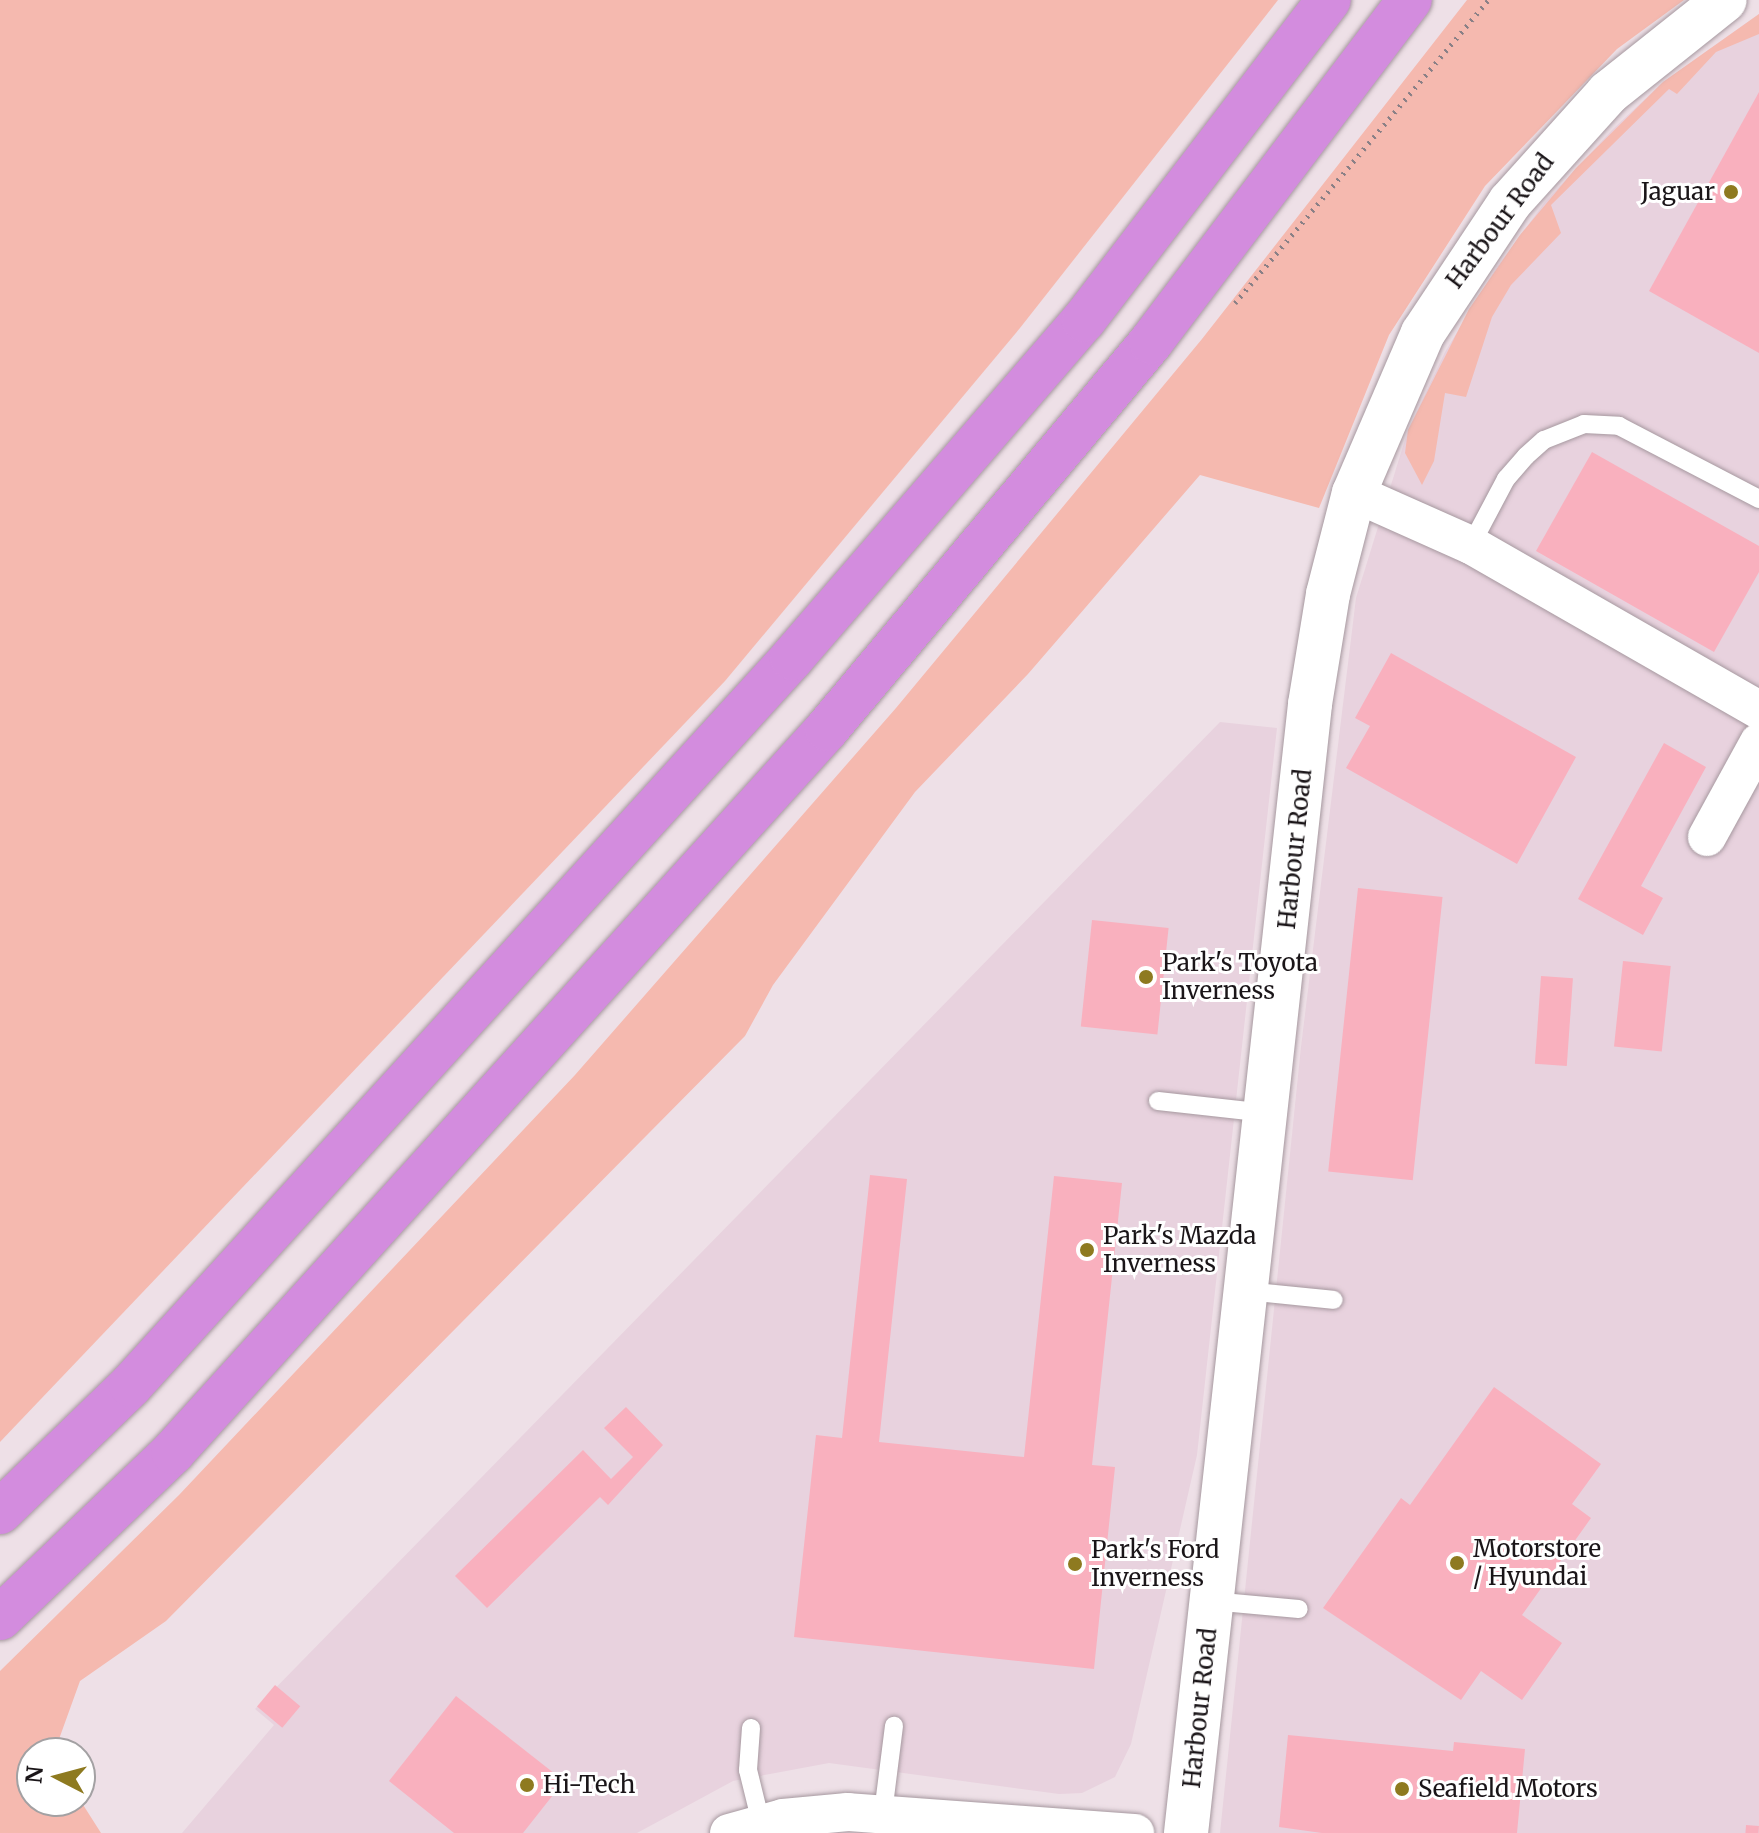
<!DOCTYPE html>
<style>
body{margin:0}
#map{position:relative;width:1759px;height:1833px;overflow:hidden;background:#eee0e7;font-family:Merriweather,serif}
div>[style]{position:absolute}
.built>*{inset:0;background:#e8d2de}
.green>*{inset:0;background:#f5b9af}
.building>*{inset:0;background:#f9b0be;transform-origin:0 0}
.path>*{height:5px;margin-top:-2.5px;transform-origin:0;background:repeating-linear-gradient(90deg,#8a8086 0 2px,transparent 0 8px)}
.roads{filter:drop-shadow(0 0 2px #a6989f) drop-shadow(0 0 2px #a6989f)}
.service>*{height:18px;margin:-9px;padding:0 9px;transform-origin:9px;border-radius:9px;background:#fff}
.minor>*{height:38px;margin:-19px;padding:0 19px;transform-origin:19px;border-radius:19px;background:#fff}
.tertiary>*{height:44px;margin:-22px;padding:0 22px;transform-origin:22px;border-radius:22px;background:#fff}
.trunk>*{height:44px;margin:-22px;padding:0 22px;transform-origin:22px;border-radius:22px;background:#d38cde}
.dots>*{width:22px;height:22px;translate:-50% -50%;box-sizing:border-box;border:4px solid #fff;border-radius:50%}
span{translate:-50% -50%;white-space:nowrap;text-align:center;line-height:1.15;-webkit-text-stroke:6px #fff;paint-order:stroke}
.poi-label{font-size:24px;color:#1a1518}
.right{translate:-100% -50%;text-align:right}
.left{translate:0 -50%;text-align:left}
.street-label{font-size:24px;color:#1a1518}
.north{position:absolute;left:16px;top:1737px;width:80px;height:80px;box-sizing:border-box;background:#fff;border:2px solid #a3a1a3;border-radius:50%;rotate:276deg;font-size:22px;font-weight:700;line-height:32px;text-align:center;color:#1a1518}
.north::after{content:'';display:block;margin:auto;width:28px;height:36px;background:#8e7a20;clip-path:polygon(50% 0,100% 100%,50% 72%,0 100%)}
</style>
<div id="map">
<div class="built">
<i style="clip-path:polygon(1759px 14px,1759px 1833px,1220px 1833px,1301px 1047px,1356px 598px,1408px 430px,1445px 352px,1496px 268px,1545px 202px,1612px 130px,1663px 82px)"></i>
<i style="clip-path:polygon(1220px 722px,1277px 728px,1197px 1455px,1131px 1744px,1115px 1777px,1082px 1793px,1059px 1794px,829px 1763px,733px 1781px,637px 1833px,182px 1833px,274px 1725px,255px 1709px)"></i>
</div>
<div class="green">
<i style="clip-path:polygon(0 0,1278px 0,1020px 328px,725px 681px,0 1442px)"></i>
<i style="clip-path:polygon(1467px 0,1684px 0,1617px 49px,1485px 186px,1389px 335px,1319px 508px,1200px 475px,1028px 674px,915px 792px,773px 985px,745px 1036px,166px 1621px,80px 1681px,54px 1753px,32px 1753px,32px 1801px,80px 1800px,101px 1833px,0 1833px,0 1671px,179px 1495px,575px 1075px,896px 708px,1202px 339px)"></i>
<i style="clip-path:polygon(1759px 14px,1759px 34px,1716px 52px,1677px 94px,1669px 89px,1551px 205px,1561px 233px,1511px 285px,1492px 317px,1466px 397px,1445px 393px,1434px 461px,1422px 485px,1405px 453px,1408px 430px,1469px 309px,1520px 235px,1576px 168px,1663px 82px)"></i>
</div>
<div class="building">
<i style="clip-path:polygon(1759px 92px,1759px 353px,1649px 291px)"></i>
<i style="clip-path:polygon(1592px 452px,1759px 546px,1759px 572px,1714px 652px,1536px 551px)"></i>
<i style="clip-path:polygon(1391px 653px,1576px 757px,1517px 864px,1346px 768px,1370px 726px,1355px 718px)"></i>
<i style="clip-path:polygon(1664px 743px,1706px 767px,1641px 886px,1663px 898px,1643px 935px,1578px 899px)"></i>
<i style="left:1358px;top:888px;width:85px;height:285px;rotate:6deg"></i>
<i style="left:1092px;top:920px;width:77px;height:107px;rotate:6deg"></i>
<i style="left:1623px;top:961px;width:48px;height:86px;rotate:6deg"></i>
<i style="left:1541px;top:976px;width:32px;height:88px;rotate:4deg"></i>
<i style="clip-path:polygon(870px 1175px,907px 1179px,879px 1442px,1024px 1457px,1054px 1176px,1122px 1183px,1092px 1465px,1115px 1467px,1094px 1669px,794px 1637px,816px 1435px,842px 1438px)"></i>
<i style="clip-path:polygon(1494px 1387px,1601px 1464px,1572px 1504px,1591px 1518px,1522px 1615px,1562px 1643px,1522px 1700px,1481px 1671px,1461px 1700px,1323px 1608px,1401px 1498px,1410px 1505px)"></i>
<i style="clip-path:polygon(626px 1407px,663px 1445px,608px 1505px,600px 1497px,487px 1608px,455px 1576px,583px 1450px,611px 1479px,633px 1457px,604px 1428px)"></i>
<i style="left:275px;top:1685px;width:33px;height:28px;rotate:40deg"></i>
<i style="clip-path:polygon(456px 1696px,564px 1781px,523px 1833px,454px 1833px,389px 1781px)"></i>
<i style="clip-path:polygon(1288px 1735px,1453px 1751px,1454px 1742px,1525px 1749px,1517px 1833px,1322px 1833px,1279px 1827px)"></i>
<i style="left:1746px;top:1825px;width:13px;height:8px;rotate:4deg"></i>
</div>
<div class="path">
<i style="left:1235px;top:303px;width:395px;rotate:-50.1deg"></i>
</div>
<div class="roads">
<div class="service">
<i style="left:1471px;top:545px;width:75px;rotate:-62.1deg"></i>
<i style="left:1506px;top:479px;width:30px;rotate:-49deg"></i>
<i style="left:1526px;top:456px;width:24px;rotate:-42deg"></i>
<i style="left:1544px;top:440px;width:43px;rotate:-21.8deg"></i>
<i style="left:1584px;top:424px;width:35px;rotate:3deg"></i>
<i style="left:1619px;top:426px;width:158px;rotate:27.5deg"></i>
<i style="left:1158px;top:1101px;width:109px;rotate:6.3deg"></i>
<i style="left:1246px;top:1291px;width:88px;rotate:5.8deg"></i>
<i style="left:1211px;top:1601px;width:88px;rotate:5.2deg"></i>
<i style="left:751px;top:1728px;width:42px;rotate:94.1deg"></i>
<i style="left:748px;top:1770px;width:55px;rotate:76.2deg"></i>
<i style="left:883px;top:1813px;width:88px;rotate:-82.8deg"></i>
</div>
<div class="minor">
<i style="left:1354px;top:493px;width:128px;rotate:24deg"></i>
<i style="left:1471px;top:545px;width:332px;rotate:29.8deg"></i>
<i style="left:1707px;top:837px;width:108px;rotate:-61.3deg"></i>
<i style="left:729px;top:1833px;width:56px;rotate:-15.5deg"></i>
<i style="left:783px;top:1818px;width:65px;rotate:-5.3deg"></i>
<i style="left:848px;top:1812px;width:288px;rotate:4.2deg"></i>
</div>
<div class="tertiary">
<i style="left:1186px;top:1833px;width:1136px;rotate:-83.73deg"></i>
<i style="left:1310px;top:704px;width:111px;rotate:-80.7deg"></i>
<i style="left:1328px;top:594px;width:104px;rotate:-75.6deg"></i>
<i style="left:1354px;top:493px;width:174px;rotate:-66.7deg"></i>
<i style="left:1423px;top:333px;width:157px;rotate:-56.4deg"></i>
<i style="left:1510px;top:202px;width:147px;rotate:-48deg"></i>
<i style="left:1608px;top:93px;width:149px;rotate:-38.5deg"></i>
</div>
<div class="trunk">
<i style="left:0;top:1512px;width:182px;rotate:-44.1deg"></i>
<i style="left:131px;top:1385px;width:983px;rotate:-47.72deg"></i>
<i style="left:792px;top:658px;width:447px;rotate:-49.2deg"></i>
<i style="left:1084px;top:320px;width:403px;rotate:-52.6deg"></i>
<i style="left:0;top:1618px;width:240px;rotate:-43.8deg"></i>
<i style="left:173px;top:1452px;width:975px;rotate:-47.87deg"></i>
<i style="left:827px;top:729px;width:505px;rotate:-50.06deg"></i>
<i style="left:1151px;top:342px;width:429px;rotate:-52.9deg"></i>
</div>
</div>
<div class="dots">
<i style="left:1731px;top:192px;background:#8e7a20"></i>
<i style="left:1146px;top:977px;background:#8e7a20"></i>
<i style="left:1087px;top:1250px;background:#8e7a20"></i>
<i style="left:1457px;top:1563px;background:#8e7a20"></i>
<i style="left:1075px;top:1564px;background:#8e7a20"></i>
<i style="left:527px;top:1785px;background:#8e7a20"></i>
<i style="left:1402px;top:1789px;background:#8e7a20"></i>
</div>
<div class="poi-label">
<span class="right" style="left:1715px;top:192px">Jaguar</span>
<span class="left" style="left:1162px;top:977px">Park's Toyota<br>Inverness</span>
<span class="left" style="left:1103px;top:1250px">Park's Mazda<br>Inverness</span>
<span class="left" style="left:1473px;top:1563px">Motorstore<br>/ Hyundai</span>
<span class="left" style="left:1091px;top:1564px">Park's Ford<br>Inverness</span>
<span class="left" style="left:543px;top:1785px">Hi-Tech</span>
<span class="left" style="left:1418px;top:1789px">Seafield Motors</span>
</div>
<div class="street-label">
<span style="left:1500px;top:221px;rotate:-53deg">Harbour Road</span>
<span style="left:1295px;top:849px;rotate:-84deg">Harbour Road</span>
<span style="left:1200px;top:1708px;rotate:-84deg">Harbour Road</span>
</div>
<div class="north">N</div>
</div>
